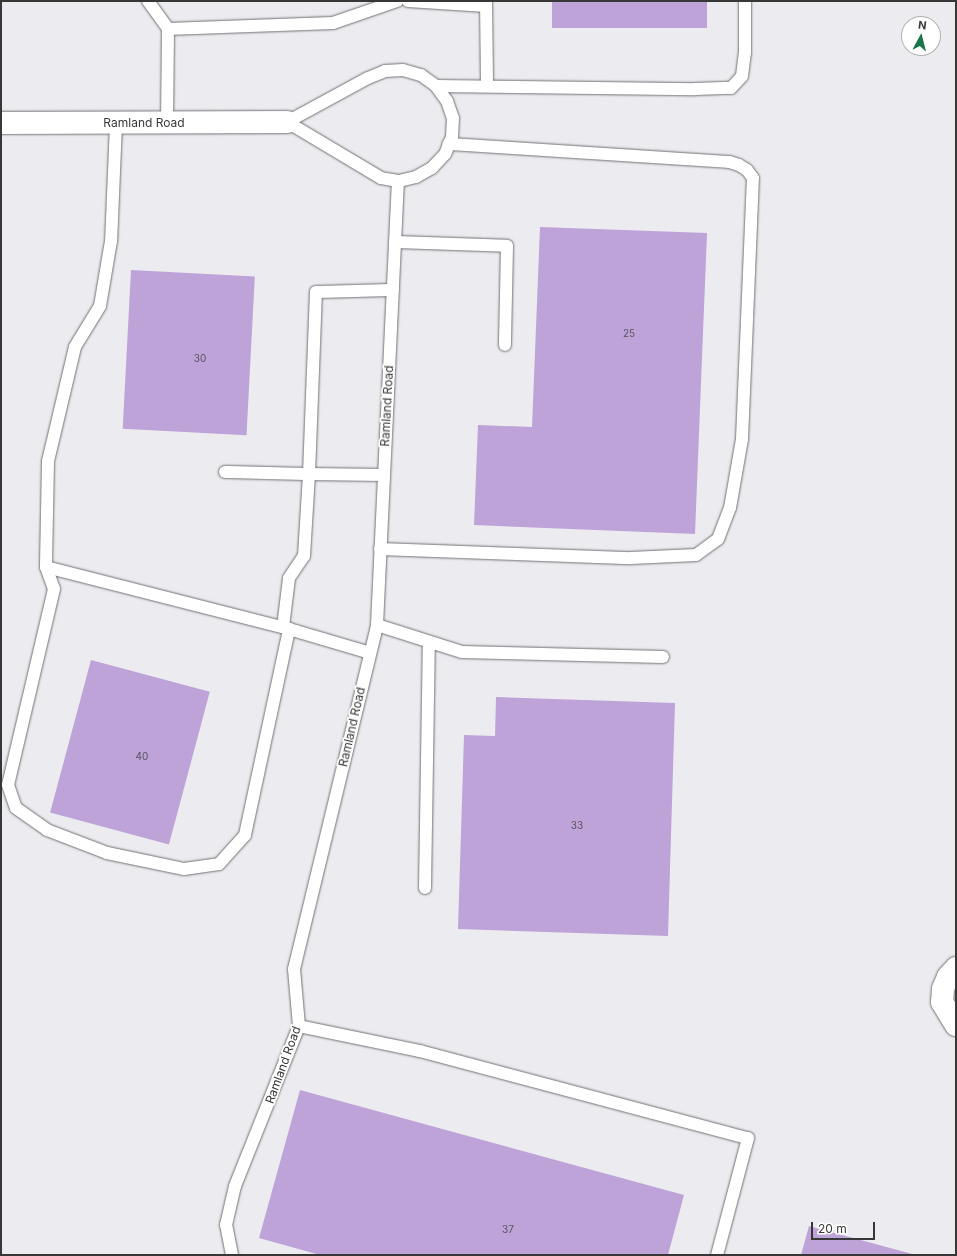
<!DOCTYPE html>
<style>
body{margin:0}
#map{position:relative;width:957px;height:1256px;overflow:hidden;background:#ececf0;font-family:Inter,sans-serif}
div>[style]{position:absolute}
.building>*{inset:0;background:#bea3d8;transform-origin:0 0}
.roads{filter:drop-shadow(0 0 1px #717175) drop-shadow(0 0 1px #717175)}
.service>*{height:12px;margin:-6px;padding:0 6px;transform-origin:6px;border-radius:6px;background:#fff}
.minor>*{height:22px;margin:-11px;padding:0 11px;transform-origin:11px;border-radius:11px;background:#fff}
span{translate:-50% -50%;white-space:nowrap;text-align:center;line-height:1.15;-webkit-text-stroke:3.5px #fff;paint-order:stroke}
.number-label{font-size:10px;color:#595260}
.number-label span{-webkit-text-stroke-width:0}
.street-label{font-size:12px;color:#373738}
.frame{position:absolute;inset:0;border:2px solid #373738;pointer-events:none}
.north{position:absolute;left:901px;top:16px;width:40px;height:40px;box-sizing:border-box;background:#fff;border:1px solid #afafaf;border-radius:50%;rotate:7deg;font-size:11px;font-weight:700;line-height:16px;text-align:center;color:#373738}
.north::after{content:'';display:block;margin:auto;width:14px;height:18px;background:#19754a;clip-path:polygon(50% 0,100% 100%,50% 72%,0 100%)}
.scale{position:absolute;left:811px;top:1222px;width:64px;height:18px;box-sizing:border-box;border:2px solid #373738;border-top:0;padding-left:5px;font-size:12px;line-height:14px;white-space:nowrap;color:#373738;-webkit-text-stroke:3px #fff;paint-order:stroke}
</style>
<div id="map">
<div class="building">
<i style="left:552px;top:1px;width:155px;height:27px"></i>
<i style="clip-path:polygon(540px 227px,707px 233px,695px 534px,474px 525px,478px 425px,532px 427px)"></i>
<i style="left:131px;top:270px;width:124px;height:159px;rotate:3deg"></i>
<i style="left:91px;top:660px;width:123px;height:158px;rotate:15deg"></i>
<i style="clip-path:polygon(496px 697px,675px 703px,668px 936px,458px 929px,464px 735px,495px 736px)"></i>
<i style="clip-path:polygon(300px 1090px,684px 1195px,668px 1255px,320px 1255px,259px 1238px)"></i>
<i style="clip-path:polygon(809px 1226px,916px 1255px,801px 1255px)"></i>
</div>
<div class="roads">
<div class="service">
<i style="left:148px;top:1px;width:34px;rotate:54deg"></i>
<i style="left:168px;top:29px;width:94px;rotate:90.6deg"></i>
<i style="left:408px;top:1px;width:78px;rotate:3.7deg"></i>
<i style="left:486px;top:1px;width:85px;rotate:89.3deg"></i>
<i style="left:168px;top:29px;width:165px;rotate:-2.1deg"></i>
<i style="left:333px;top:23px;width:68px;rotate:-19deg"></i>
<i style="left:403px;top:70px;width:19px;rotate:16deg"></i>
<i style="left:421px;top:75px;width:19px;rotate:36deg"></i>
<i style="left:436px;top:86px;width:19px;rotate:54deg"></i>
<i style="left:447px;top:101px;width:18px;rotate:71deg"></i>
<i style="left:453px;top:118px;width:19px;rotate:93deg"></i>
<i style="left:452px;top:137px;width:18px;rotate:112deg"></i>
<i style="left:445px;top:154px;width:19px;rotate:133deg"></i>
<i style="left:432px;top:168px;width:18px;rotate:151deg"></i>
<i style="left:416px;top:177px;width:18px;rotate:167deg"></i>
<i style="left:398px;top:181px;width:17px;rotate:-170deg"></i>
<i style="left:381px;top:178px;width:109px;rotate:-149.2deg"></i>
<i style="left:287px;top:122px;width:92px;rotate:-28.5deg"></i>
<i style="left:368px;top:78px;width:18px;rotate:-22deg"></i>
<i style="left:385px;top:71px;width:18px;rotate:-3deg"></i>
<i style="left:436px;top:86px;width:259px;rotate:0.7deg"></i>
<i style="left:695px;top:89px;width:36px;rotate:-2deg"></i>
<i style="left:731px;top:88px;width:16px;rotate:-47deg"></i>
<i style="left:742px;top:76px;width:23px;rotate:-83deg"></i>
<i style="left:745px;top:53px;width:52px;rotate:-90deg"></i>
<i style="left:116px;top:124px;width:117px;rotate:92.4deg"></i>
<i style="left:111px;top:241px;width:66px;rotate:99.6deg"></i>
<i style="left:100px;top:306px;width:48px;rotate:121.4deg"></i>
<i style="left:75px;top:347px;width:117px;rotate:103.3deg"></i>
<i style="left:48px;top:461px;width:106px;rotate:91.1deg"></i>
<i style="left:46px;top:567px;width:23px;rotate:70deg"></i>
<i style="left:54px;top:589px;width:201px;rotate:103.2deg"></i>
<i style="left:8px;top:785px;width:24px;rotate:71deg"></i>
<i style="left:16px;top:808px;width:38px;rotate:35deg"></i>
<i style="left:47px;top:830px;width:64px;rotate:21deg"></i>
<i style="left:107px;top:853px;width:79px;rotate:11.7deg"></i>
<i style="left:184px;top:869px;width:35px;rotate:-8deg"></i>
<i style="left:219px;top:864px;width:39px;rotate:-48deg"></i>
<i style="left:245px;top:835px;width:211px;rotate:-77.9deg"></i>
<i style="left:289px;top:629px;width:84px;rotate:16.5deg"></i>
<i style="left:395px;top:242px;width:112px;rotate:2deg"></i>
<i style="left:507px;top:246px;width:99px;rotate:91.2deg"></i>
<i style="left:225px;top:472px;width:84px;rotate:1.4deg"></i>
<i style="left:309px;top:474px;width:182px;rotate:-87.8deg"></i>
<i style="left:316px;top:292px;width:77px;rotate:-1.5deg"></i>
<i style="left:380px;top:549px;width:251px;rotate:2.1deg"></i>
<i style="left:631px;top:558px;width:65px;rotate:-2.6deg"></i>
<i style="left:696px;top:555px;width:27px;rotate:-36deg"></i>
<i style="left:718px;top:539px;width:33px;rotate:-69deg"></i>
<i style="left:730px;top:508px;width:70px;rotate:-80.1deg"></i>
<i style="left:742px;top:439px;width:261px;rotate:-87.6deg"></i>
<i style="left:753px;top:178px;width:10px;rotate:-127deg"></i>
<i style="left:747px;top:170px;width:9px;rotate:-148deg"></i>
<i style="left:739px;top:165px;width:10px;rotate:-163deg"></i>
<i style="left:729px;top:162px;width:281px;rotate:-176.3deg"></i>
<i style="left:46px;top:567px;width:251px;rotate:14.3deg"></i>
<i style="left:377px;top:625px;width:89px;rotate:17.6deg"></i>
<i style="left:462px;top:652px;width:201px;rotate:1.4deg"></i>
<i style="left:283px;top:627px;width:49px;rotate:-83deg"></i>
<i style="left:289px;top:578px;width:27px;rotate:-56deg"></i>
<i style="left:304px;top:556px;width:82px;rotate:-86.5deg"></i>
<i style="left:309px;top:474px;width:75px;rotate:0.8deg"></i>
<i style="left:425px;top:888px;width:246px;rotate:-89.1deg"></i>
<i style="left:299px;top:1026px;width:124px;rotate:11.7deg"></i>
<i style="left:420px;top:1051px;width:339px;rotate:14.9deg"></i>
<i style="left:748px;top:1138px;width:121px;rotate:104.8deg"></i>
<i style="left:232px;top:1255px;width:31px;rotate:-101deg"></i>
<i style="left:226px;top:1225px;width:40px;rotate:-77deg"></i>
<i style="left:235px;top:1186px;width:172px;rotate:-68.2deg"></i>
<i style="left:299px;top:1026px;width:57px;rotate:-95deg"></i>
<i style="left:294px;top:969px;width:354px;rotate:-76.4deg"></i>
<i style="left:377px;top:625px;width:444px;rotate:-87.3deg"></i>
</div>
<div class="minor">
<i style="left:1px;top:123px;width:286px;rotate:-0.2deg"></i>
<i style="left:956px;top:968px;width:12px;rotate:132deg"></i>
<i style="left:948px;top:977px;width:13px;rotate:113deg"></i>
<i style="left:943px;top:989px;width:13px;rotate:94deg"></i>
<i style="left:942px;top:1002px;width:27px;rotate:59deg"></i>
</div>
</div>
<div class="number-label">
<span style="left:629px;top:334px">25</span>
<span style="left:200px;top:359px">30</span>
<span style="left:142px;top:757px">40</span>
<span style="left:577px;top:826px">33</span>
<span style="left:508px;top:1230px">37</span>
</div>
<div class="street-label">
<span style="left:144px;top:123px">Ramland Road</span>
<span style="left:387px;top:406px;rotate:-87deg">Ramland Road</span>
<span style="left:352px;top:727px;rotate:-77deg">Ramland Road</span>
<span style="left:283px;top:1065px;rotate:-70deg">Ramland Road</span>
</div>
<div class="frame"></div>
<div class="north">N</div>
<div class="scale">20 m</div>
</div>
